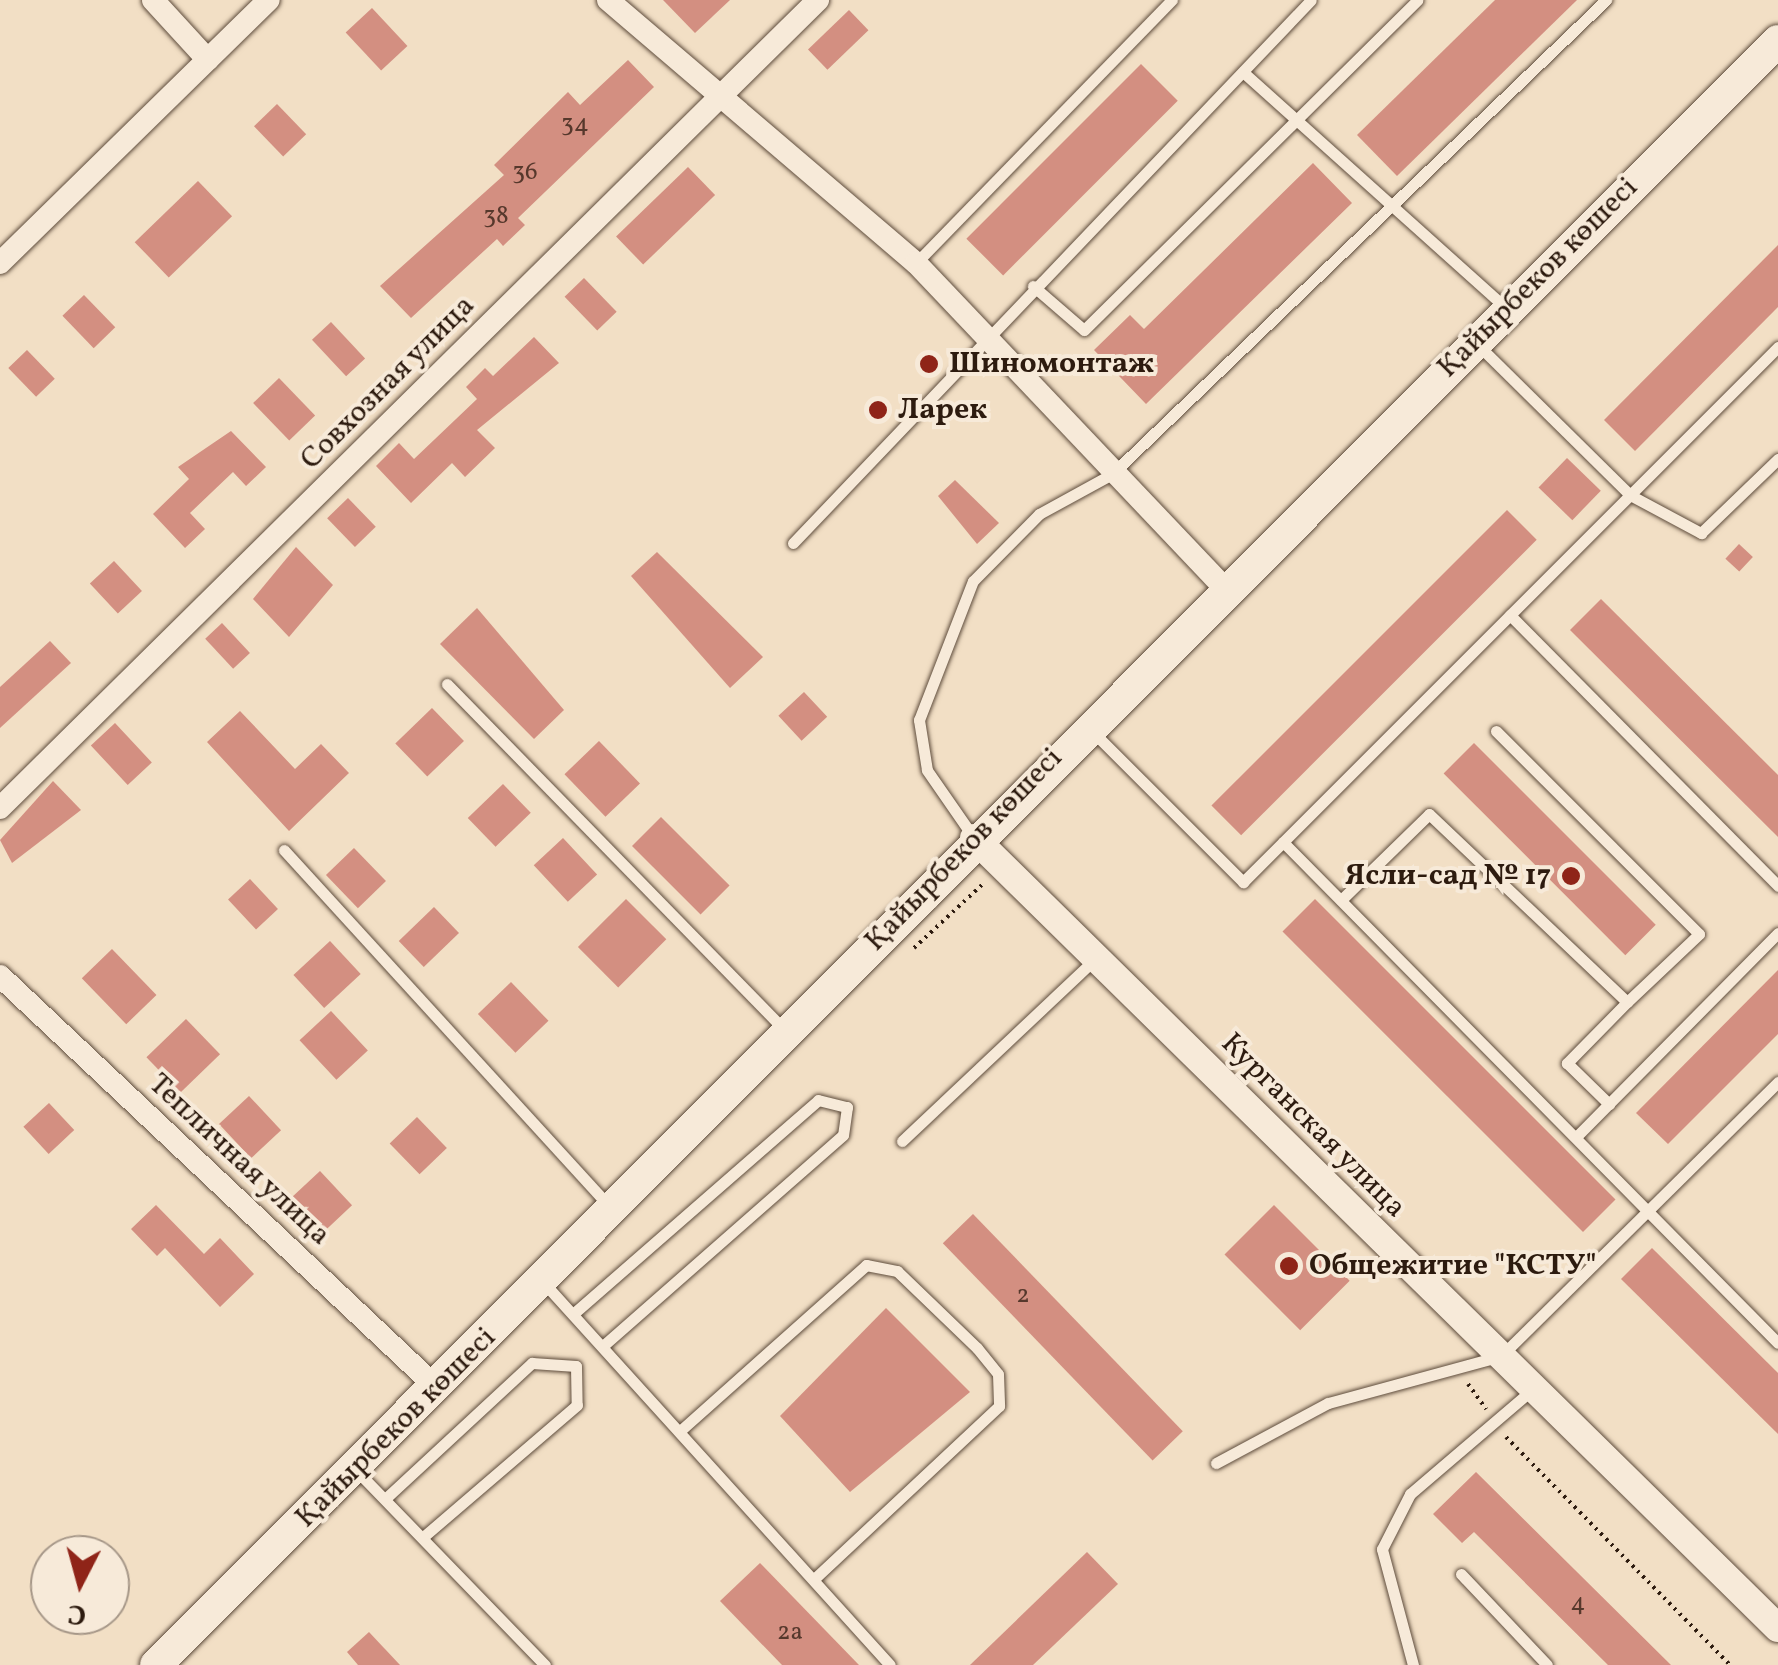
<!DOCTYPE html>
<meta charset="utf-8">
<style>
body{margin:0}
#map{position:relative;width:1778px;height:1665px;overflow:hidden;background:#f2dfc5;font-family:Vollkorn,serif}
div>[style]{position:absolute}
.building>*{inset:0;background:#d38f81;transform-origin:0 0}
.path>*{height:4px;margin-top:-2px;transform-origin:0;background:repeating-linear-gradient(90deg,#2d1b0f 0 2.5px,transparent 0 7.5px)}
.roads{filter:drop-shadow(0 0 2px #5e4c3c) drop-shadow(0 0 2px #5e4c3c)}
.service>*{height:11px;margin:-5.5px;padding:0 5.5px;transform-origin:5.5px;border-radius:5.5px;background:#f7ead9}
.minor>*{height:22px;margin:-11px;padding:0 11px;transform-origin:11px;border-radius:11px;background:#f7ead9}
.tertiary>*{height:28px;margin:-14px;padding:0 14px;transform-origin:14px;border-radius:14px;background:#f7ead9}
.secondary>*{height:32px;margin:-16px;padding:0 16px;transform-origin:16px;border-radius:16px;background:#f7ead9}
.dots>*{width:28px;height:28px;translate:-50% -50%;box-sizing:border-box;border:5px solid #f7ead9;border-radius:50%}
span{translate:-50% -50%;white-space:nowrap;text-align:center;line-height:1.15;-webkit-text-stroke:8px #f7ead9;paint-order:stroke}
.number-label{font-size:25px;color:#56382c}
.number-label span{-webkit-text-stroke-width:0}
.street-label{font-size:30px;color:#2d1b0f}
.poi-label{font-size:30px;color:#2d1b0f;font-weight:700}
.left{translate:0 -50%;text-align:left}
.right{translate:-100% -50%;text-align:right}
.north{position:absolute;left:30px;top:1535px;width:100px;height:100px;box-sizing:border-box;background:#f7ead9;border:2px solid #a69788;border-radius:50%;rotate:186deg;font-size:28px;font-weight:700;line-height:40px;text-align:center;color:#2d1b0f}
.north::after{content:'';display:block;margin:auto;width:35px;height:45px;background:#8f2418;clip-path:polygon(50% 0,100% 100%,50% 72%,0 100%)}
</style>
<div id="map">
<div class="building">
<i style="clip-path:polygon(663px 0,730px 0,695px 33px)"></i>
<i style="clip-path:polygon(1495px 0,1577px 0,1397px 176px,1357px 135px)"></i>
<i style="left:372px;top:8px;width:52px;height:36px;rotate:47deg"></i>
<i style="left:849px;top:10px;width:28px;height:57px;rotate:46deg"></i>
<i style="clip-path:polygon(628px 60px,654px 87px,518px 218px,525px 225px,503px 246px,497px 239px,411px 318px,380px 286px,504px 175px,494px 165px,568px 92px,580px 105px)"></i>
<i style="left:1141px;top:64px;width:52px;height:247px;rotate:45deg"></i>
<i style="left:277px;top:104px;width:42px;height:32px;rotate:46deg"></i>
<i style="clip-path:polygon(1313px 163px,1352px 203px,1146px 404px,1094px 350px,1130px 315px,1144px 329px)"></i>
<i style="left:688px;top:167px;width:39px;height:100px;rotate:46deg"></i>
<i style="left:198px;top:181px;width:49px;height:88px;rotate:46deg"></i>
<i style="clip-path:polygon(1778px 245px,1778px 307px,1635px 451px,1604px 420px)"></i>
<i style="left:584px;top:278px;width:47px;height:27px;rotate:46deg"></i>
<i style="left:84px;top:295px;width:45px;height:30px;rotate:46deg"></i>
<i style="left:331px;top:322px;width:50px;height:26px;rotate:47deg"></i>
<i style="clip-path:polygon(534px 337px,559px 363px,477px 430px,495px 448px,465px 477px,452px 463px,411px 503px,376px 466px,399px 443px,414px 459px,477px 399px,466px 387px,485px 368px,493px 376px)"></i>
<i style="left:27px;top:350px;width:40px;height:26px;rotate:46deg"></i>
<i style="left:279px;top:378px;width:52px;height:36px;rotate:46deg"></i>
<i style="clip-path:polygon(231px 431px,266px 467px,246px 486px,233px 472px,190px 513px,205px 529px,185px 548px,153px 514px,189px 479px,178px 467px)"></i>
<i style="left:1567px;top:458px;width:47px;height:41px;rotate:44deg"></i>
<i style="clip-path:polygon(955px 480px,999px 523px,977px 544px,938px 496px)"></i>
<i style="left:348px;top:498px;width:40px;height:29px;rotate:46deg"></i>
<i style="left:1507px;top:510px;width:42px;height:418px;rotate:45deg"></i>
<i style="left:1739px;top:544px;width:19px;height:20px;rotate:43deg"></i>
<i style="clip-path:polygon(296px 547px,333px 585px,289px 637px,253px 599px)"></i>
<i style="clip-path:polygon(657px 552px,763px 657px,730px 688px,631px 576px)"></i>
<i style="left:114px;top:561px;width:41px;height:33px;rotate:47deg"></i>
<i style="clip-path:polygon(1601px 599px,1778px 775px,1778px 837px,1570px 630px)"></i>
<i style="clip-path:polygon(477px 608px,564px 710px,534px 739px,440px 644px)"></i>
<i style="left:222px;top:623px;width:41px;height:23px;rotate:47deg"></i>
<i style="clip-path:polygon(50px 641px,71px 663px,0 728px,0 687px)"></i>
<i style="left:804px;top:692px;width:34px;height:35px;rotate:47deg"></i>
<i style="left:432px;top:708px;width:46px;height:51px;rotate:46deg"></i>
<i style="clip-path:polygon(240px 711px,295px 769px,321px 744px,349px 773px,289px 831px,207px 742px)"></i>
<i style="left:115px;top:723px;width:54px;height:33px;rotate:47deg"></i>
<i style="left:599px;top:741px;width:59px;height:48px;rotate:46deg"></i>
<i style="left:1474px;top:743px;width:257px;height:43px;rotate:45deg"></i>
<i style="clip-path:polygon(53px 781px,81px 810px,12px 863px,0 840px)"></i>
<i style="left:503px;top:784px;width:40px;height:49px;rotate:46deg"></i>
<i style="left:661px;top:817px;width:97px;height:41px;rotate:45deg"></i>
<i style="left:563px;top:838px;width:50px;height:40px;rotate:47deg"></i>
<i style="left:354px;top:848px;width:46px;height:39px;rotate:46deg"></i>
<i style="left:250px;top:879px;width:41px;height:30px;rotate:47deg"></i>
<i style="left:626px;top:899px;width:57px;height:68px;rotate:45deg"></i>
<i style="left:1315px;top:899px;width:425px;height:46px;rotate:45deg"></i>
<i style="left:434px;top:907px;width:36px;height:49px;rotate:46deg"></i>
<i style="left:330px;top:941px;width:45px;height:50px;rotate:47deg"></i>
<i style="left:112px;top:949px;width:64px;height:42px;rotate:46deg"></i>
<i style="clip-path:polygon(1778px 970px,1778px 1034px,1668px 1144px,1636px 1113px)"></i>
<i style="left:511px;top:982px;width:54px;height:46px;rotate:46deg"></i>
<i style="left:331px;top:1011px;width:54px;height:43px;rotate:47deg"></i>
<i style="left:186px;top:1019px;width:49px;height:55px;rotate:46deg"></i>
<i style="left:249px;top:1096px;width:47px;height:41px;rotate:47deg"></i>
<i style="left:49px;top:1103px;width:37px;height:35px;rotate:47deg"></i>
<i style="left:417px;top:1117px;width:43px;height:38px;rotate:46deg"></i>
<i style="left:320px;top:1171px;width:47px;height:40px;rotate:47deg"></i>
<i style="clip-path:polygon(156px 1205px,204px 1254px,220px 1238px,254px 1274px,220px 1307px,165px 1248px,157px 1256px,131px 1229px)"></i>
<i style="left:1274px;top:1205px;width:107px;height:70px;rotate:45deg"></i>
<i style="left:973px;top:1214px;width:302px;height:42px;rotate:46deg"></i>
<i style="clip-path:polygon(1652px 1248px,1778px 1373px,1778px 1434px,1621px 1279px)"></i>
<i style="clip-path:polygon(886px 1308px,970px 1392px,850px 1492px,780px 1416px)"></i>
<i style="clip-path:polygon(1476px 1472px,1671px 1665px,1608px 1665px,1474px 1532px,1462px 1543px,1433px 1514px)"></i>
<i style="clip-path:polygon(1087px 1552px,1118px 1584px,1033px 1665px,970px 1665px)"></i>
<i style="clip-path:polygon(760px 1563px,859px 1665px,782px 1665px,720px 1601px)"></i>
<i style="clip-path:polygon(369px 1632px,400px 1665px,358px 1665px,347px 1652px)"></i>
</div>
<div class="path">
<i style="left:914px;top:948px;width:96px;rotate:-42.9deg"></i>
<i style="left:1468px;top:1384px;width:31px;rotate:54deg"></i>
<i style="left:1506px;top:1437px;width:320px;rotate:45.5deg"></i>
</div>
<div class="roads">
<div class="service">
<i style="left:1243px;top:72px;width:355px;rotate:41.9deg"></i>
<i style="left:916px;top:263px;width:367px;rotate:-45.8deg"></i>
<i style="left:1033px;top:286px;width:67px;rotate:40.8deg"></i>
<i style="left:1084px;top:330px;width:469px;rotate:-44.7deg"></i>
<i style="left:1477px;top:344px;width:215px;rotate:44.6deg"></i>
<i style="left:1630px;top:495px;width:81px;rotate:28.2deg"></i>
<i style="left:1701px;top:533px;width:107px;rotate:-43.9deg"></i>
<i style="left:793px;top:543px;width:750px;rotate:-46.35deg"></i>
<i style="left:1510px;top:615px;width:381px;rotate:45.3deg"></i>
<i style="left:447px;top:684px;width:484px;rotate:45.7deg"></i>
<i style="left:1092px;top:731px;width:214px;rotate:45deg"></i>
<i style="left:1243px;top:882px;width:757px;rotate:-45deg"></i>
<i style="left:1496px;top:731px;width:287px;rotate:45deg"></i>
<i style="left:1699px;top:934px;width:99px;rotate:136.6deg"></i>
<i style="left:974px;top:838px;width:83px;rotate:-124.7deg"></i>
<i style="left:927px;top:770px;width:51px;rotate:-99.1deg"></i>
<i style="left:919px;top:720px;width:149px;rotate:-68.8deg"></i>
<i style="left:973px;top:581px;width:94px;rotate:-45.4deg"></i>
<i style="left:1039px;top:514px;width:83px;rotate:-28.7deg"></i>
<i style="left:1112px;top:474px;width:685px;rotate:-43.82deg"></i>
<i style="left:1283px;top:842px;width:704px;rotate:45.35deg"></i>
<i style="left:284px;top:850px;width:483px;rotate:47.6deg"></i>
<i style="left:1341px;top:900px;width:123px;rotate:-44.3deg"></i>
<i style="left:1429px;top:814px;width:273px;rotate:43.5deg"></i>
<i style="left:1627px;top:1002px;width:86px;rotate:134.5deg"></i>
<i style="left:1567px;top:1063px;width:59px;rotate:44.3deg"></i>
<i style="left:1576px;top:1137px;width:287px;rotate:-45.3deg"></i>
<i style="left:902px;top:1141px;width:267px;rotate:-43.3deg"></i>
<i style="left:544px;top:1283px;width:515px;rotate:47.83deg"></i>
<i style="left:573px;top:1314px;width:325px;rotate:-41.1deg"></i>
<i style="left:818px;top:1100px;width:30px;rotate:14deg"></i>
<i style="left:847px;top:1107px;width:28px;rotate:98deg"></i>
<i style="left:843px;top:1135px;width:320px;rotate:138.7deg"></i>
<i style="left:681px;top:1430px;width:248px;rotate:-41.7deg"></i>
<i style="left:866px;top:1265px;width:32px;rotate:11deg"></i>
<i style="left:897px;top:1271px;width:111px;rotate:43.9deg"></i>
<i style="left:977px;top:1348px;width:33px;rotate:51deg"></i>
<i style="left:998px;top:1374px;width:32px;rotate:88deg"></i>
<i style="left:999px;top:1406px;width:250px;rotate:136.9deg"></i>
<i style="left:1216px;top:1463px;width:127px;rotate:-28.2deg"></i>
<i style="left:1328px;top:1403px;width:179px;rotate:-15.2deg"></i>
<i style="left:1501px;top:1356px;width:390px;rotate:-44.7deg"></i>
<i style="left:355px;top:1469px;width:273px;rotate:45.9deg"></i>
<i style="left:386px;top:1498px;width:199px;rotate:-42.8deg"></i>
<i style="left:532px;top:1363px;width:44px;rotate:3.9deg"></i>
<i style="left:576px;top:1366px;width:39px;rotate:89deg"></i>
<i style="left:577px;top:1405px;width:201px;rotate:139.4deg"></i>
<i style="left:1461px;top:1574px;width:125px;rotate:46.6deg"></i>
<i style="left:1413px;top:1665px;width:120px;rotate:-105deg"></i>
<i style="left:1382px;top:1549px;width:62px;rotate:-63deg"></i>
<i style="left:1410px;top:1494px;width:163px;rotate:-40.5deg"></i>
</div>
<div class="minor">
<i style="left:153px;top:0;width:81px;rotate:47.5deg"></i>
<i style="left:608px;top:0;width:405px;rotate:40.5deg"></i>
<i style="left:916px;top:263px;width:448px;rotate:46.5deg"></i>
<i style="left:0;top:263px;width:376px;rotate:-44.4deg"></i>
<i style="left:0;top:808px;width:1150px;rotate:-44.65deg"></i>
<i style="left:0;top:976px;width:601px;rotate:43.31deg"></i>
</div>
<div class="tertiary">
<i style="left:974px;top:838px;width:1127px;rotate:44.5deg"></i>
</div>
<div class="secondary">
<i style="left:156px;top:1665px;width:2295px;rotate:-45.04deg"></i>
</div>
</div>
<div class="dots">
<i style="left:929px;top:364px;background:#8f2418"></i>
<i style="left:878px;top:410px;background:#8f2418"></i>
<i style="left:1571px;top:876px;background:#8f2418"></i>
<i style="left:1289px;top:1266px;background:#8f2418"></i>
</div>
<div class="number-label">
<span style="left:575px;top:125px">34</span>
<span style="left:525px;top:173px">36</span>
<span style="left:496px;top:217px">38</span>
<span style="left:1023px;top:1296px">2</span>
<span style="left:1578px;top:1604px">4</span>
<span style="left:790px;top:1633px">2а</span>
</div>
<div class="street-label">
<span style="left:1538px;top:278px;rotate:-45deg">Қайырбеков көшесі</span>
<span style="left:388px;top:383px;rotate:-45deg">Совхозная улица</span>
<span style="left:964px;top:850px;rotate:-46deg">Қайырбеков көшесі</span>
<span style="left:1313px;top:1126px;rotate:45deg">Курганская улица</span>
<span style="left:239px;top:1160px;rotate:43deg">Тепличная улица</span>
<span style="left:396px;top:1428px;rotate:-45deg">Қайырбеков көшесі</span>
</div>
<div class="poi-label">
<span class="left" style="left:949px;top:364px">Шиномонтаж</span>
<span class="left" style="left:898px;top:410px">Ларек</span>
<span class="right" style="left:1551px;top:876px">Ясли-сад № 17</span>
<span class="left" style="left:1309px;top:1266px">Общежитие "КСТУ"</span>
</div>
<div class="north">С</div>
</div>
